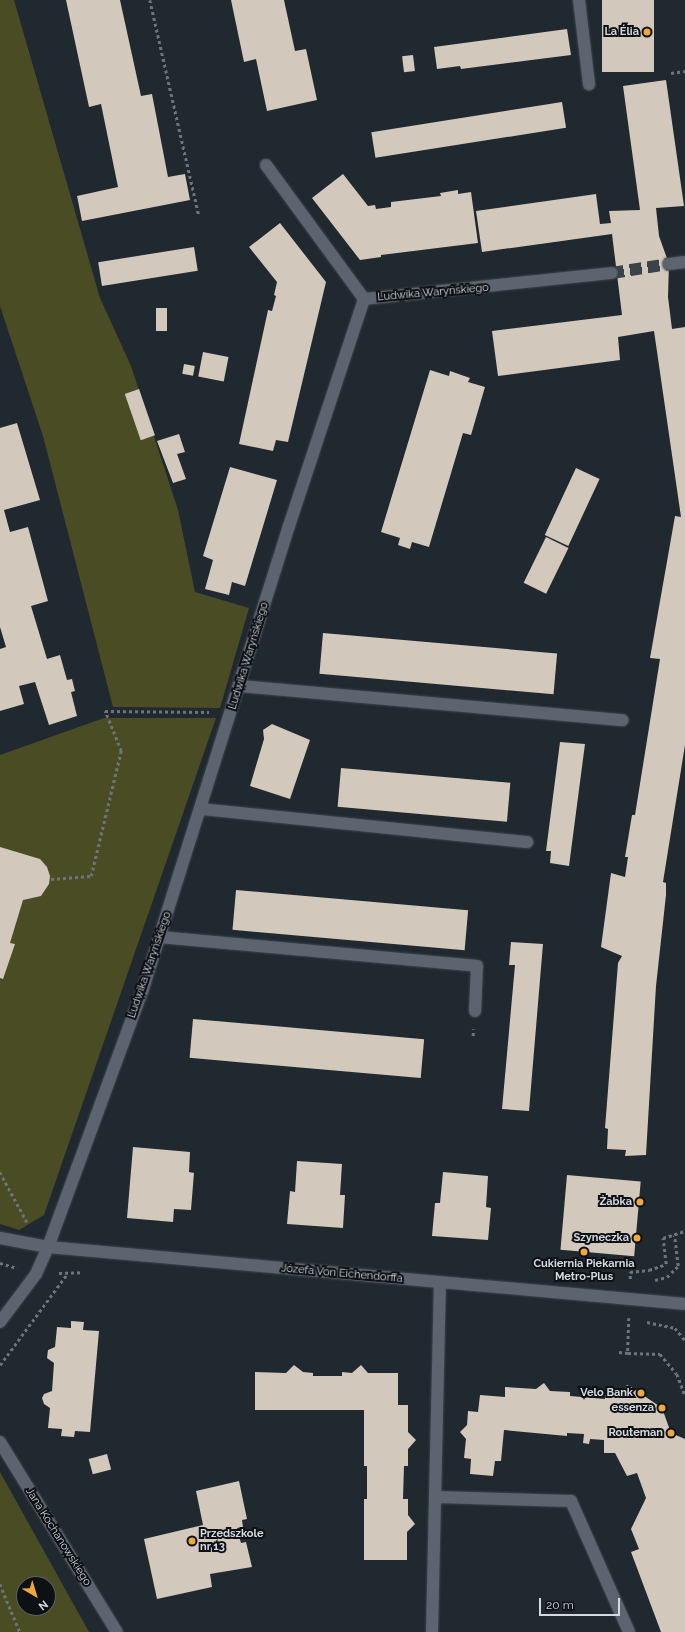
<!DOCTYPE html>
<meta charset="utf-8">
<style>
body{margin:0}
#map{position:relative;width:685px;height:1632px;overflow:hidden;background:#202830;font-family:Raleway,sans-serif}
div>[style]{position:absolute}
.green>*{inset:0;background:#4a4d23}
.building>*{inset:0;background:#d2c8bc;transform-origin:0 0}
.street-tunnel>*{height:12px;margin-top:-6px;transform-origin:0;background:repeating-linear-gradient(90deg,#3b434a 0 12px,transparent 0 18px)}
.path>*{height:2.5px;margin-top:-1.25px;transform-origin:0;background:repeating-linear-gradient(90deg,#6d747b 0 3px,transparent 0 6px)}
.roads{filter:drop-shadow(0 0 1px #3e444c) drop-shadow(0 0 1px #3e444c)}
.street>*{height:12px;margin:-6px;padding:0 6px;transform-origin:6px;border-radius:6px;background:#5b646f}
.dots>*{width:11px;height:11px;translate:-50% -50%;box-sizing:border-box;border:2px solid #0d1014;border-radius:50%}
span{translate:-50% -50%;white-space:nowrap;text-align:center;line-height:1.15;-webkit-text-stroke:4px #0d1014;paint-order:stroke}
.poi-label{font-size:11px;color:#d3d9df;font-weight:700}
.right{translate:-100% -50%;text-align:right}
.left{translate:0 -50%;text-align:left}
.street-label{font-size:11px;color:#d3d9df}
.north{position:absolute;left:16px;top:1576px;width:40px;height:40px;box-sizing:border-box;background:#0d1014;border:1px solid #5c6065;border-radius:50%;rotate:142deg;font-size:11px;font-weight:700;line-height:16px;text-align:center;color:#d3d9df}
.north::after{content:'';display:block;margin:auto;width:14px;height:18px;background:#eea83c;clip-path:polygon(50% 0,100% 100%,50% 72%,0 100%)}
.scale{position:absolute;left:539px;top:1598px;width:81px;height:18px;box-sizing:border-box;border:2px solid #d3d9df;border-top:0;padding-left:5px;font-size:12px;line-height:14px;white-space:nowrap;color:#d3d9df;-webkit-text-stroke:3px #0d1014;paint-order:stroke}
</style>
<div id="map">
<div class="green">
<i style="clip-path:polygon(0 0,14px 0,100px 298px,131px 366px,178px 510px,195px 592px,249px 608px,220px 708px,113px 707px,43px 436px,0 306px)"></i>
<i style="clip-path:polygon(104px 718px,216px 718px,44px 1215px,19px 1230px,0 1224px,0 755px)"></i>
<i style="clip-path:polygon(evenodd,0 1472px,89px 1632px,0 1632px,0 1472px,24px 1584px,48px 1584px,48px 1608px,24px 1608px,24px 1584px)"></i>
</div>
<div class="building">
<i style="clip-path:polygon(66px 0,120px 0,141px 96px,152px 94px,168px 177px,185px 174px,190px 200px,82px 221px,77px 196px,118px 187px,101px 104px,89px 107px)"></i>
<i style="clip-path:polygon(231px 0,284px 0,295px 51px,306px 49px,317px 100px,267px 111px,256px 59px,244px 62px)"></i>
<i style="left:602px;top:0;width:52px;height:72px"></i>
<i style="clip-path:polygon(567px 29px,571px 55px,461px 69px,460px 66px,437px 69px,434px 47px)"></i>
<i style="left:413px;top:55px;width:16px;height:11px;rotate:83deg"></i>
<i style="clip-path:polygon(666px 80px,684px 206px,656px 208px,659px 236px,669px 264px,668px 297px,672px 329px,685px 327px,685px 745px,663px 882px,666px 883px,666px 895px,656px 986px,646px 1155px,625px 1156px,626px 1150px,607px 1149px,608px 1129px,605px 1128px,618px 963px,622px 956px,601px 947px,611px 873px,625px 877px,628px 857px,625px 857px,632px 815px,635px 815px,660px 659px,650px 658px,675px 516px,681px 517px,654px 331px,618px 337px,620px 360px,498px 376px,492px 331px,622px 315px,612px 234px,482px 252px,476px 211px,596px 194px,600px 224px,611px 223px,609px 211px,640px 210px,623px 86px)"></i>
<i style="left:562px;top:102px;width:26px;height:193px;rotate:81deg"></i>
<i style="clip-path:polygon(343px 174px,368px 206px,375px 205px,376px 209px,391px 207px,391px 202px,441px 196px,440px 193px,458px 190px,458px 194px,471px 192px,478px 243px,381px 255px,381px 257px,360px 260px,312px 198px)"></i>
<i style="clip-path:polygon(280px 223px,326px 282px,288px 442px,276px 440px,273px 451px,239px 444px,268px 310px,272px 311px,276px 296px,274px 295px,277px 282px,249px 247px)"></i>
<i style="left:194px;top:247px;width:24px;height:97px;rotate:81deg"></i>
<i style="left:156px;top:308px;width:11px;height:23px"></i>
<i style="left:203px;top:352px;width:26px;height:25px;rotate:11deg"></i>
<i style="left:184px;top:364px;width:11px;height:10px;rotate:10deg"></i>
<i style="clip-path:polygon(430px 370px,449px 376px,450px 371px,470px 378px,468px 382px,485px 387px,471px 435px,463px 433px,429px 547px,412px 542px,410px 549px,398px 545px,400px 538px,381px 532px)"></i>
<i style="left:139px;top:389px;width:49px;height:15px;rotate:71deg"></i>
<i style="clip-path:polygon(17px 423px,40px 500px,4px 510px,10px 532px,28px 527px,48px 601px,31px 606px,47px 659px,60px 655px,67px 680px,72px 679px,75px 691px,71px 692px,77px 716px,49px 725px,35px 682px,19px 686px,24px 704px,0 711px,0 649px,6px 647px,0 627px,0 428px)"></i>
<i style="clip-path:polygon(179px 434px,185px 452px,177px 454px,186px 479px,173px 483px,157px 441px)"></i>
<i style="clip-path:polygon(230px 467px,277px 480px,245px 586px,232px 582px,229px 595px,205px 589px,213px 560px,203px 556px)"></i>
<i style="left:576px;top:468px;width:26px;height:74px;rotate:25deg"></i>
<i style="left:546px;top:537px;width:25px;height:51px;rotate:26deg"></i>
<i style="left:323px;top:633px;width:235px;height:41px;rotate:5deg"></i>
<i style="clip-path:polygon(272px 724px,310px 740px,290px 799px,250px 786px,264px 739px,263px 730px)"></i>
<i style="clip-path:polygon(560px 742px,585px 744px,569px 866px,550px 863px,551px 851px,546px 851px)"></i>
<i style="left:341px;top:768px;width:170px;height:39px;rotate:5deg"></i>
<i style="clip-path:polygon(0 847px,40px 859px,47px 867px,50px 876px,49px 884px,41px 896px,23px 900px,10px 943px,15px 944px,3px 979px,0 978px)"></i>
<i style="left:236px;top:890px;width:233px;height:40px;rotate:5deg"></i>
<i style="clip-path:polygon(511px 942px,543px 944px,529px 1111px,502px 1109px,515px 965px,509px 965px)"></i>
<i style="left:193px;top:1019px;width:232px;height:39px;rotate:5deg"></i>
<i style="clip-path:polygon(133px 1147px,190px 1152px,189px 1172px,194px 1173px,191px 1210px,174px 1209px,173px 1222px,127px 1218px)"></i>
<i style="clip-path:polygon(297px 1161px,342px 1164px,340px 1195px,345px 1195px,343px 1228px,287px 1224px,290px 1191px,295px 1192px)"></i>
<i style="clip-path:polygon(443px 1172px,488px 1176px,486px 1207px,491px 1208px,488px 1240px,432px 1236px,435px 1203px,440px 1203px)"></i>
<i style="left:567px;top:1175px;width:74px;height:75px;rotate:5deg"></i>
<i style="clip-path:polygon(71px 1321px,84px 1322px,83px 1330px,99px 1331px,90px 1432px,75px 1431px,74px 1437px,61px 1436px,62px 1429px,48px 1428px,50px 1408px,44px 1404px,42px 1398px,44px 1394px,52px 1391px,54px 1363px,47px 1358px,48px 1350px,55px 1347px,57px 1327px,71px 1328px)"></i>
<i style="clip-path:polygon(294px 1365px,303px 1372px,313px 1373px,313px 1376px,342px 1376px,342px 1372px,352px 1373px,361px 1365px,368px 1373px,398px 1373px,398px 1405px,408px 1405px,408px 1432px,416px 1440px,408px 1449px,408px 1466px,404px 1466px,403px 1499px,408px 1499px,408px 1515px,415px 1524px,407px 1532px,407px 1560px,364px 1560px,364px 1499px,367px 1499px,367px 1466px,364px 1466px,364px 1410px,255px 1410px,255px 1372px,286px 1373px)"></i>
<i style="clip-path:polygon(544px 1383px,550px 1391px,570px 1392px,570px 1396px,605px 1399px,605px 1395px,619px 1396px,627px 1385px,631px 1387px,662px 1408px,671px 1433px,685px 1439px,685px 1632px,661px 1632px,631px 1552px,639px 1549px,631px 1529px,646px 1498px,637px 1473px,627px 1476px,615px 1453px,604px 1453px,604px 1440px,590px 1439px,589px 1444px,583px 1443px,584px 1434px,567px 1433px,567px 1436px,504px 1430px,501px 1461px,495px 1461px,493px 1476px,470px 1474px,471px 1459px,464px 1458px,466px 1439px,460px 1432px,467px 1425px,468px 1411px,478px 1412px,480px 1395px,505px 1397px,505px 1387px,536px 1389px)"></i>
<i style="left:107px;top:1454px;width:16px;height:19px;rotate:75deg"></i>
<i style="clip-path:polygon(239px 1481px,247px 1519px,242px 1520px,243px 1527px,237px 1528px,241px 1543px,246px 1542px,252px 1567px,210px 1574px,212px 1587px,157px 1599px,144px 1539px,203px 1525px,196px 1491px)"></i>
</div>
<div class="street-tunnel">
<i style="left:612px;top:273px;width:58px;rotate:-9deg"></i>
</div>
<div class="path">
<i style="left:150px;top:0;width:221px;rotate:77.2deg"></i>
<i style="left:671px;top:73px;width:14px;rotate:-8deg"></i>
<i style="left:51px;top:879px;width:40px;rotate:-4.3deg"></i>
<i style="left:91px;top:876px;width:129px;rotate:-76.5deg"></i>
<i style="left:121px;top:751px;width:43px;rotate:-111.8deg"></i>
<i style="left:105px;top:711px;width:104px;rotate:0.6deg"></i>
<i style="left:473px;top:1036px;width:7px;rotate:-90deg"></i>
<i style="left:0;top:1172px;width:57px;rotate:61.6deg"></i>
<i style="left:0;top:1263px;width:18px;rotate:16deg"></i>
<i style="left:59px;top:1273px;width:23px;rotate:-2deg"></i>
<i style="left:630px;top:1279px;width:7px;rotate:-90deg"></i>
<i style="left:630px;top:1272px;width:19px;rotate:-6deg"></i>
<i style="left:649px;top:1270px;width:18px;rotate:-19deg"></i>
<i style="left:666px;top:1264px;width:26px;rotate:-97deg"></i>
<i style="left:663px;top:1238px;width:23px;rotate:-18deg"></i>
<i style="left:655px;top:1280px;width:12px;rotate:-14deg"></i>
<i style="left:667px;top:1277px;width:16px;rotate:-45deg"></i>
<i style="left:678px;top:1266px;width:31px;rotate:-97deg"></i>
<i style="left:629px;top:1318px;width:35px;rotate:92deg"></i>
<i style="left:628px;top:1353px;width:32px;rotate:2deg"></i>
<i style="left:660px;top:1354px;width:26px;rotate:50deg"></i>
<i style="left:677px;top:1374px;width:22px;rotate:69deg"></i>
<i style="left:647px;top:1322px;width:29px;rotate:12deg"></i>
<i style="left:675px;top:1328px;width:16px;rotate:50deg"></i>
<i style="left:619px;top:1352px;width:9px;rotate:6deg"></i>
<i style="left:0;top:1365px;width:113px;rotate:-53.6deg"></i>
<i style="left:0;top:1584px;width:52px;rotate:67.4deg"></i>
</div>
<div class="roads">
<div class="street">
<i style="left:579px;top:0;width:85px;rotate:83.2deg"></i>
<i style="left:266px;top:165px;width:166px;rotate:53.8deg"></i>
<i style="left:669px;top:264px;width:16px;rotate:-7deg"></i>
<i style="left:240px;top:686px;width:384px;rotate:5.1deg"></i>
<i style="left:201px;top:809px;width:328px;rotate:5.8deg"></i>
<i style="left:160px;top:937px;width:318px;rotate:5.2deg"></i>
<i style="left:477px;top:966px;width:45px;rotate:92.5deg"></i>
<i style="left:0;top:1238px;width:49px;rotate:10.6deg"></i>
<i style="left:48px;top:1247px;width:640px;rotate:5.11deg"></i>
<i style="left:0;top:1322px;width:60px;rotate:-53.1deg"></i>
<i style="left:36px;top:1274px;width:30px;rotate:-66deg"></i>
<i style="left:48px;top:1247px;width:272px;rotate:-69.8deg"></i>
<i style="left:142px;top:992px;width:489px;rotate:-72.5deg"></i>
<i style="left:289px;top:526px;width:239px;rotate:-71.7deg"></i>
<i style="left:364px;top:299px;width:249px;rotate:-6deg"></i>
<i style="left:0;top:1442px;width:223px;rotate:58.4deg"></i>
<i style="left:435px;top:1497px;width:136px;rotate:1.7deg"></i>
<i style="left:571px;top:1501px;width:143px;rotate:66.1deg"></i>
<i style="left:432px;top:1632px;width:349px;rotate:-88.7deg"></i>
</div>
</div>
<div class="dots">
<i style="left:647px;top:32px;background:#eea83c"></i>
<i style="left:640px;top:1202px;background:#eea83c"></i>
<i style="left:637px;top:1238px;background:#eea83c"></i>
<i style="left:584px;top:1252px;background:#eea83c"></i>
<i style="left:641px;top:1393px;background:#eea83c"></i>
<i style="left:662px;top:1408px;background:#eea83c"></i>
<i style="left:671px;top:1433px;background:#eea83c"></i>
<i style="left:192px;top:1541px;background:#eea83c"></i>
</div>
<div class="poi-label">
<span class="right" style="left:639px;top:32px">La Élia</span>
<span class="right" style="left:632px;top:1202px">Żabka</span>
<span class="right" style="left:629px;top:1238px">Szyneczka</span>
<span style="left:584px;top:1271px">Cukiernia Piekarnia<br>Metro-Plus</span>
<span class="right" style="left:633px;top:1393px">Velo Bank</span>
<span class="right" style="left:654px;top:1408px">essenza</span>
<span class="right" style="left:663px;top:1433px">Routeman</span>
<span class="left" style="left:200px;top:1541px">Przedszkole<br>nr 13</span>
</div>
<div class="street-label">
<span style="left:433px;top:293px;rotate:-5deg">Ludwika Waryńskiego</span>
<span style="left:249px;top:656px;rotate:-73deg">Ludwika Waryńskiego</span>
<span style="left:150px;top:965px;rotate:-71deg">Ludwika Waryńskiego</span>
<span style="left:342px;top:1274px;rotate:5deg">Józefa Von Eichendorffa</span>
<span style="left:58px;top:1537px;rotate:58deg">Jana Kochanowskiego</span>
</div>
<div class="north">N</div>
<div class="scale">20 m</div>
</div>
